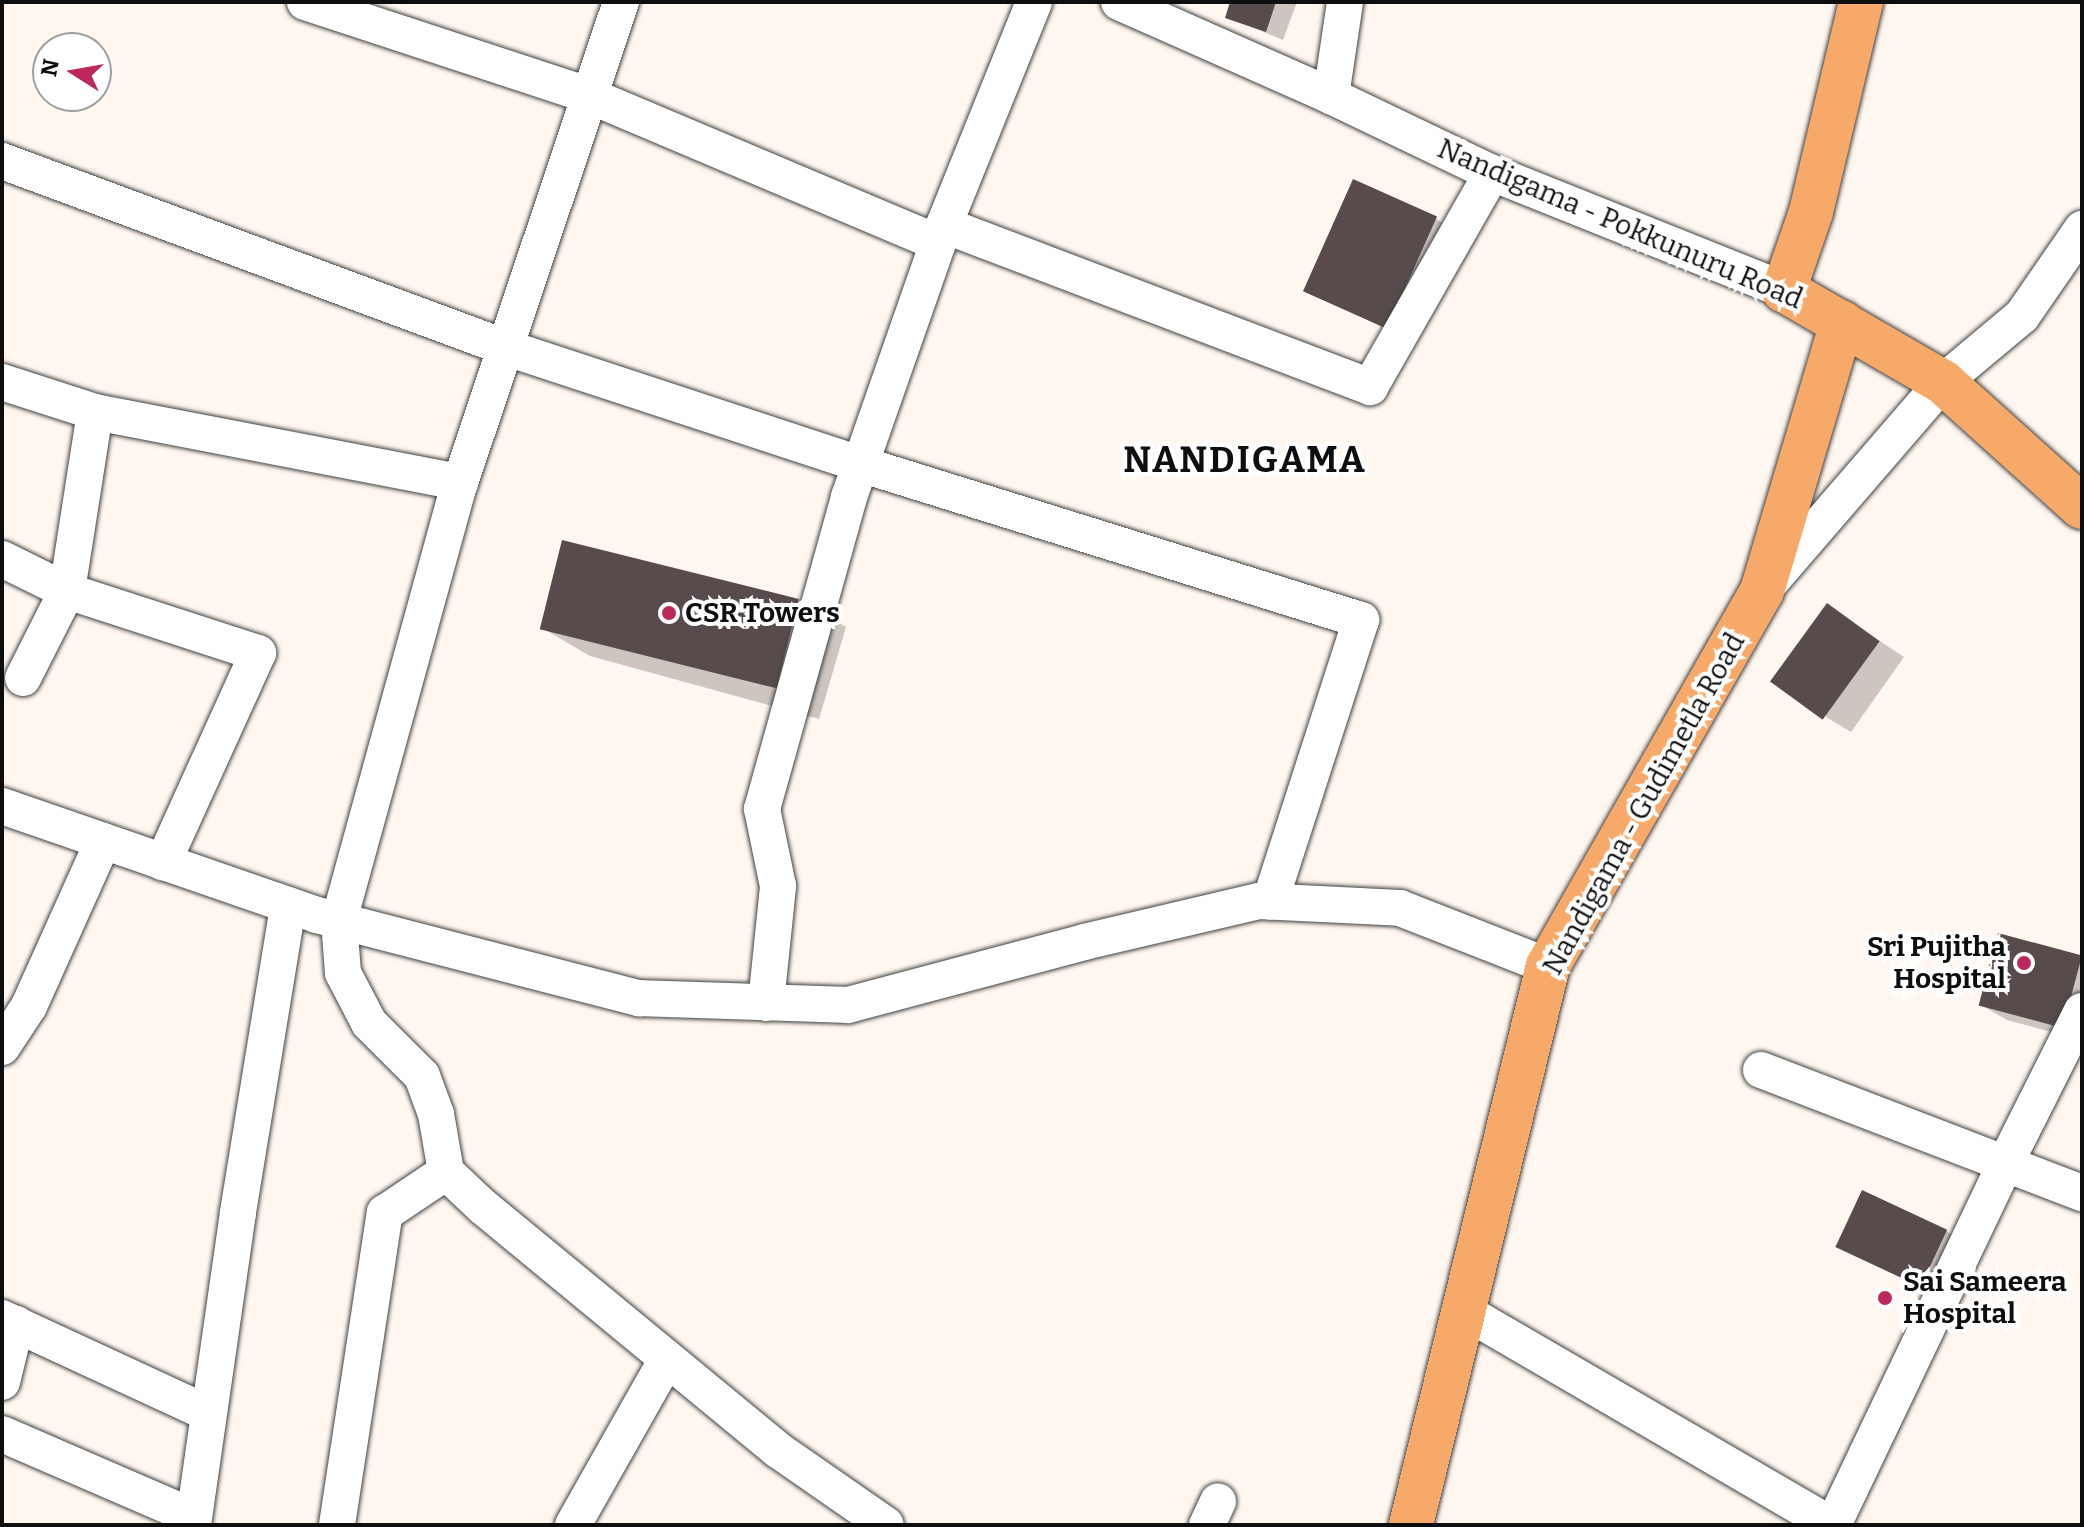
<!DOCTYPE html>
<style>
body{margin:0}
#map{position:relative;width:2084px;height:1527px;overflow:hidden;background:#fff7f0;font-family:Bitter,serif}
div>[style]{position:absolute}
.shadow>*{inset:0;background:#0003}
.building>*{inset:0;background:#574c4b;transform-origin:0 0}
.roads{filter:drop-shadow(0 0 2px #414141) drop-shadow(0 0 2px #414141)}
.minor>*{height:36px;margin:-18px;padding:0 18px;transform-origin:18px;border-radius:18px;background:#fff}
.major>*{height:44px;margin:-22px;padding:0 22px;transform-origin:22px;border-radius:22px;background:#f6a968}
.dots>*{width:22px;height:22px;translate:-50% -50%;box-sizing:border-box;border:4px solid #fff;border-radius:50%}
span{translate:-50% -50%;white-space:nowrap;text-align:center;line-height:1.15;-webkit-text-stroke:8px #fff;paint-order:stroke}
.street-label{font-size:28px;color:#0e0e0e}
.poi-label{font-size:28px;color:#0e0e0e;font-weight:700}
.left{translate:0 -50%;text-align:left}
.right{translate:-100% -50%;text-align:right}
.district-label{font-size:36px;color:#0e0e0e;font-weight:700;letter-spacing:2px}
.frame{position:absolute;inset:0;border:4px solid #0e0e0e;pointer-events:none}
.north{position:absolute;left:32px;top:32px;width:80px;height:80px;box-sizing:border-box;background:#fff;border:2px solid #9f9f9f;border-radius:50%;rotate:281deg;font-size:22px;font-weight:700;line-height:32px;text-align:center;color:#0e0e0e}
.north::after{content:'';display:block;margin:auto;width:28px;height:36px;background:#bc285c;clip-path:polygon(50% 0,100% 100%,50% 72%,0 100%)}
</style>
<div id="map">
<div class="shadow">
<i style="clip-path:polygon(1232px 2px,1297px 2px,1283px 40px,1227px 17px)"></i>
<i style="clip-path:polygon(1436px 219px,1461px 233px,1413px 342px,1305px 290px)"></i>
<i style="clip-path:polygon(563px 542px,799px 599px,846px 627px,819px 719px,590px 656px,542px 628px)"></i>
<i style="clip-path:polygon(1827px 606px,1904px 657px,1851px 732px,1826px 717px)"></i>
<i style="clip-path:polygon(2000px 936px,2082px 958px,2082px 1040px,2007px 1020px,1981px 1005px)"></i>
<i style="clip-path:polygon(1946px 1231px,1971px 1246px,1948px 1299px,1838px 1246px)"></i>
</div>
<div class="building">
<i style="clip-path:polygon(1230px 2px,1276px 2px,1266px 32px,1225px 18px)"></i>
<i style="left:1353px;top:179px;width:92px;height:123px;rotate:24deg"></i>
<i style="left:562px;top:540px;width:244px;height:92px;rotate:14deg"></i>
<i style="left:1827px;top:603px;width:65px;height:97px;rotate:36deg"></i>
<i style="left:1998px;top:933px;width:87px;height:75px;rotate:15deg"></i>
<i style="left:1862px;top:1190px;width:94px;height:63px;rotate:25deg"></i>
</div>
<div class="roads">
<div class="minor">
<i style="left:305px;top:2px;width:298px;rotate:18.2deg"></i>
<i style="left:588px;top:95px;width:380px;rotate:22.9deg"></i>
<i style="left:621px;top:2px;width:517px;rotate:108.51deg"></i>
<i style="left:457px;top:492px;width:444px;rotate:105.4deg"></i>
<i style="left:339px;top:920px;width:53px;rotate:85.7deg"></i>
<i style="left:343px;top:973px;width:56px;rotate:62.5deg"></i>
<i style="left:369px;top:1023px;width:75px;rotate:45deg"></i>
<i style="left:422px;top:1076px;width:40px;rotate:69.8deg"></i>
<i style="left:436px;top:1114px;width:59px;rotate:80.2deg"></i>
<i style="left:446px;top:1172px;width:50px;rotate:43.4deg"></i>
<i style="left:482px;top:1206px;width:384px;rotate:39.5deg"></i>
<i style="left:778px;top:1450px;width:131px;rotate:34.8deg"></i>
<i style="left:1119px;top:2px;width:232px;rotate:23.9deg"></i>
<i style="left:1331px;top:96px;width:178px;rotate:25.6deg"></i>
<i style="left:1492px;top:173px;width:315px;rotate:21.8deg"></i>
<i style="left:1331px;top:96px;width:95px;rotate:-81.5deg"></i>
<i style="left:2px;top:161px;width:535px;rotate:20.33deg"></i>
<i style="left:504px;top:347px;width:375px;rotate:18.2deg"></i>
<i style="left:860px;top:464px;width:525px;rotate:17.3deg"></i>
<i style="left:1361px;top:620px;width:296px;rotate:107.9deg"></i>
<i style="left:944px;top:225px;width:456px;rotate:20.8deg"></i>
<i style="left:1370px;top:387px;width:246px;rotate:-60.3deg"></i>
<i style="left:2px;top:382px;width:98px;rotate:17.9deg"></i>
<i style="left:95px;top:412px;width:372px;rotate:10.9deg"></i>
<i style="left:2px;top:559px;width:72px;rotate:26.2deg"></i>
<i style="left:67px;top:591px;width:201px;rotate:18deg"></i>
<i style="left:258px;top:653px;width:230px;rotate:114.4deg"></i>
<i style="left:1766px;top:587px;width:271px;rotate:-49.2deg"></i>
<i style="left:1943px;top:382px;width:103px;rotate:-39.9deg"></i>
<i style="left:2022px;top:316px;width:106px;rotate:-55.4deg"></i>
<i style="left:23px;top:678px;width:97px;rotate:-63.2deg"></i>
<i style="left:67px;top:591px;width:181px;rotate:-81.1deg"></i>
<i style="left:2px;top:806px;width:333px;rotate:19.1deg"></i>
<i style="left:317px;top:915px;width:333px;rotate:14.5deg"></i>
<i style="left:639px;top:998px;width:209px;rotate:1.9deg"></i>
<i style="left:848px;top:1005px;width:244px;rotate:-14.9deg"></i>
<i style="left:1084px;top:942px;width:180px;rotate:-13.2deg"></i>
<i style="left:1259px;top:901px;width:141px;rotate:2.8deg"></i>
<i style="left:1400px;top:908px;width:159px;rotate:21.4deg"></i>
<i style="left:766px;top:1003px;width:118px;rotate:-84.1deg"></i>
<i style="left:778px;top:886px;width:79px;rotate:-101.7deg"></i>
<i style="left:762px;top:809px;width:324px;rotate:-74.4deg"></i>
<i style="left:849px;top:497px;width:288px;rotate:-70.7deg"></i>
<i style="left:944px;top:225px;width:240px;rotate:-68deg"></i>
<i style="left:2px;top:1047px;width:49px;rotate:-56.6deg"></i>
<i style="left:29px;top:1006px;width:181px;rotate:-65.8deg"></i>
<i style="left:1761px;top:1070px;width:344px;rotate:21deg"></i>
<i style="left:1464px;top:1311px;width:425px;rotate:30.2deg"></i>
<i style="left:2px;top:1318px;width:227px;rotate:24.8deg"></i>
<i style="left:2px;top:1382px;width:60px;rotate:-76.4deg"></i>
<i style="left:2px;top:1434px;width:209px;rotate:23.4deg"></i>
<i style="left:193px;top:1525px;width:316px;rotate:-81.8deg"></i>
<i style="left:238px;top:1212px;width:311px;rotate:-80.7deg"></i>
<i style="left:337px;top:1525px;width:316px;rotate:-81.3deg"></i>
<i style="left:385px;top:1213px;width:73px;rotate:-33.9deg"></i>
<i style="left:573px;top:1525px;width:191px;rotate:-60.5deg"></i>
<i style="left:1207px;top:1525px;width:26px;rotate:-65deg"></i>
<i style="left:1833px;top:1525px;width:402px;rotate:-64.5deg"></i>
<i style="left:2006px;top:1162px;width:169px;rotate:-63.3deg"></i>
</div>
<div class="major">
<i style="left:1861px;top:2px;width:216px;rotate:103.4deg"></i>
<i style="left:1811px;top:212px;width:83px;rotate:109.1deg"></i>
<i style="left:1784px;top:290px;width:184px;rotate:30.1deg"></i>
<i style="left:1943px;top:382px;width:187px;rotate:42deg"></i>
<i style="left:1411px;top:1525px;width:576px;rotate:-76.23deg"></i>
<i style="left:1548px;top:966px;width:432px;rotate:-60.3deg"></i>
<i style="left:1762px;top:591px;width:280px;rotate:-73.4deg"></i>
</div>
</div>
<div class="dots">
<i style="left:669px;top:613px;background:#bc285c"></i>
<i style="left:2024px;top:963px;background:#bc285c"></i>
<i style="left:1885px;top:1298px;background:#bc285c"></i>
</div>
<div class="street-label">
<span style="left:1620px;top:224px;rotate:23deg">Nandigama - Pokkunuru Road</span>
<span style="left:1644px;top:804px;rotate:-61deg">Nandigama - Gudimetla Road</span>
</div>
<div class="poi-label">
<span class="left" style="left:685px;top:613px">CSR Towers</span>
<span class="right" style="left:2006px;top:963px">Sri Pujitha<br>Hospital</span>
<span class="left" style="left:1903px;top:1298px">Sai Sameera<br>Hospital</span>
</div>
<div class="district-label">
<span style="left:1245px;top:461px">NANDIGAMA</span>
</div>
<div class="frame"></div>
<div class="north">N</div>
</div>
